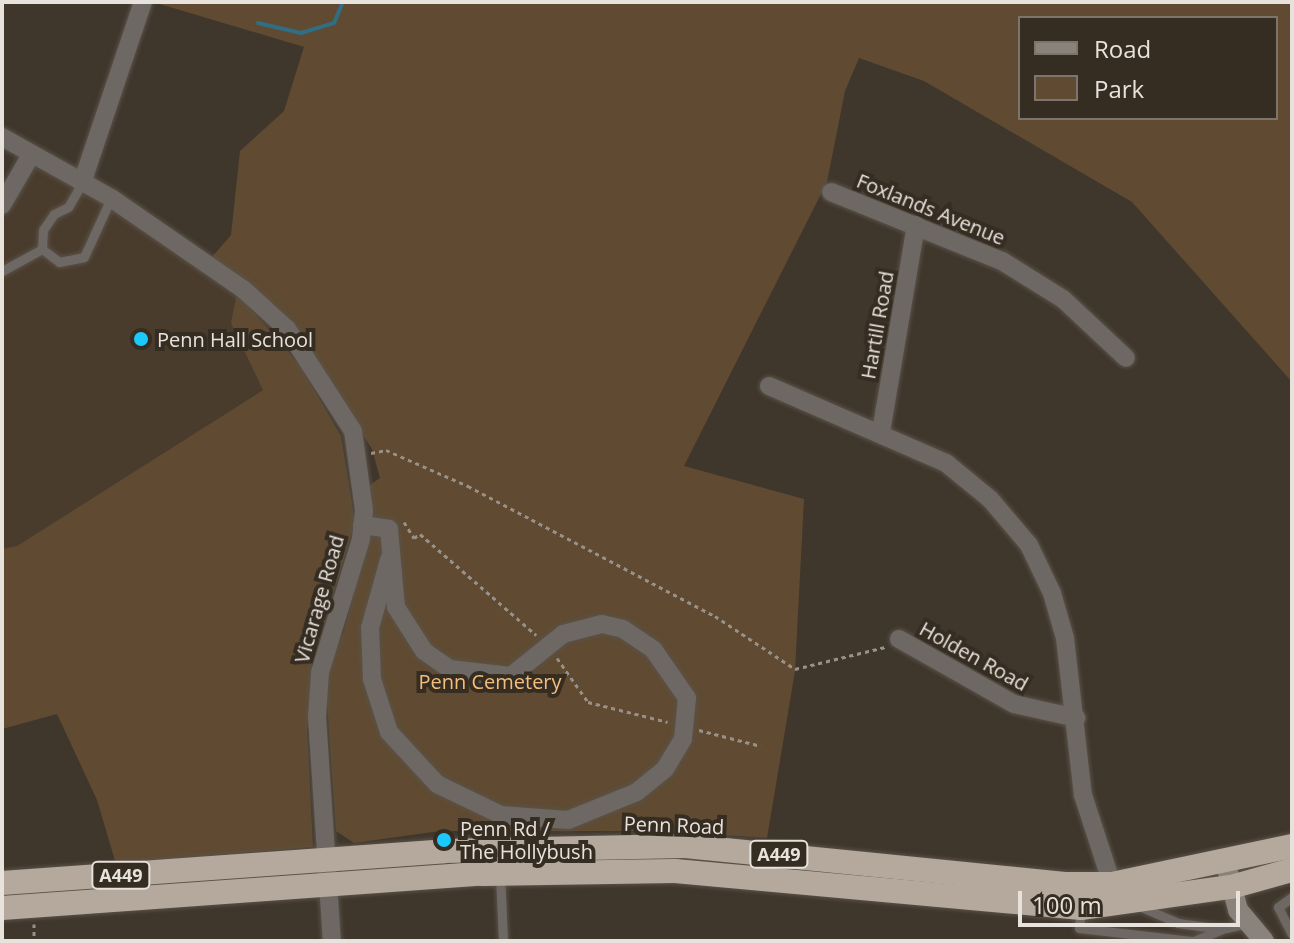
<!DOCTYPE html>
<style>
body{margin:0}
#map{position:relative;width:1294px;height:943px;overflow:hidden;background:#3f362c;font-family:"Open Sans",sans-serif}
div>[style]{position:absolute}
.built>*{inset:0;background:#4a3c2d}
.green>*{inset:0;background:#604b32}
.stream>*{height:4px;margin:-2px;padding:0 2px;transform-origin:2px;border-radius:2px;background:#316e84}
.path>*{height:3px;margin-top:-1.5px;transform-origin:0;background:repeating-linear-gradient(90deg,#989189 0 4px,transparent 0 8px)}
.roads{filter:drop-shadow(0 0 2px #5a5248) drop-shadow(0 0 2px #5a5248)}
.lane>*{height:9px;margin:-4.5px;padding:0 4.5px;transform-origin:4.5px;border-radius:4.5px;background:#6d6863}
.street>*{height:18px;margin:-9px;padding:0 9px;transform-origin:9px;border-radius:9px;background:#6d6863}
.secondary>*{height:20px;margin:-10px;padding:0 10px;transform-origin:10px;border-radius:10px;background:#8a837b}
.highway>*{height:24px;margin:-12px;padding:0 12px;transform-origin:12px;border-radius:12px;background:#b5a99d}
.dots>*{width:22px;height:22px;translate:-50% -50%;box-sizing:border-box;border:4px solid #352c22;border-radius:50%}
span{translate:-50% -50%;white-space:nowrap;text-align:center;line-height:1.15;-webkit-text-stroke:8px #352c22;paint-order:stroke}
.shield-label span{padding:2px 6px;background:#352c22;border:2px solid;border-radius:6px;-webkit-text-stroke-width:0}
.shield-label{font-size:18px;color:#e8e2dc;font-weight:700}
.street-label{font-size:20px;color:#e8e2dc}
.poi-label{font-size:20px;color:#e8e2dc}
.left{translate:0 -50%;text-align:left}
.park-label{font-size:20px;color:#f3bd7d}
.frame{position:absolute;inset:0;border:4px solid #e8e2dc;pointer-events:none}
.legend{position:absolute;left:1018px;top:16px;width:260px;height:104px;box-sizing:border-box;background:#352c22;border:2px solid #7d756c;margin:0;padding:10px 14px;list-style:none;font-size:24px;color:#e8e2dc}
.legend li{display:flex;align-items:center;gap:16px;height:40px}
.legend b{width:40px;border:2px solid #7d756c}
.scale{position:absolute;left:1018px;top:891px;width:222px;height:36px;box-sizing:border-box;border:4px solid #e8e2dc;border-top:0;padding-left:10px;font-size:24px;line-height:28px;white-space:nowrap;color:#e8e2dc;-webkit-text-stroke:6px #352c22;paint-order:stroke}
</style>
<div id="map">
<div class="built">
<i style="clip-path:polygon(34px 164px,125px 213px,258px 311px,300px 366px,17px 546px,2px 549px,2px 215px)"></i>
</div>
<div class="green">
<i style="clip-path:polygon(evenodd,1292px 2px,1292px 382px,1132px 202px,924px 81px,859px 58px,845px 91px,827px 182px,684px 466px,804px 499px,795px 671px,767px 838px,660px 831px,440px 831px,354px 843px,336px 831px,325px 672px,344px 631px,357px 579px,367px 487px,380px 478px,372px 449px,290px 321px,212px 257px,231px 235px,240px 151px,284px 111px,304px 47px,153px 2px,1292px 2px,1020px 18px,1276px 18px,1276px 118px,1020px 118px,1020px 18px)"></i>
<i style="clip-path:polygon(237px 293px,300px 366px,341px 436px,355px 522px,311px 668px,307px 731px,313px 847px,116px 864px,97px 800px,57px 714px,2px 729px,2px 549px,17px 546px,263px 390px,231px 323px)"></i>
</div>
<div class="stream">
<i style="left:258px;top:23px;width:44px;rotate:13.1deg"></i>
<i style="left:301px;top:33px;width:34px;rotate:-17deg"></i>
<i style="left:334px;top:23px;width:23px;rotate:-67deg"></i>
</div>
<div class="path">
<i style="left:371px;top:453px;width:15px;rotate:-11deg"></i>
<i style="left:386px;top:450px;width:90px;rotate:23.7deg"></i>
<i style="left:468px;top:486px;width:279px;rotate:27.8deg"></i>
<i style="left:715px;top:616px;width:96px;rotate:33.5deg"></i>
<i style="left:795px;top:669px;width:93px;rotate:-13.7deg"></i>
<i style="left:404px;top:522px;width:19px;rotate:58deg"></i>
<i style="left:414px;top:538px;width:7px;rotate:-34deg"></i>
<i style="left:420px;top:534px;width:154px;rotate:41deg"></i>
<i style="left:557px;top:658px;width:54px;rotate:54.8deg"></i>
<i style="left:588px;top:702px;width:82px;rotate:14deg"></i>
<i style="left:699px;top:730px;width:64px;rotate:14.5deg"></i>
<i style="left:34px;top:924px;width:17px;rotate:90deg"></i>
</div>
<div class="roads">
<div class="lane">
<i style="left:82px;top:183px;width:28px;rotate:120deg"></i>
<i style="left:68px;top:207px;width:16px;rotate:153deg"></i>
<i style="left:54px;top:214px;width:19px;rotate:125deg"></i>
<i style="left:43px;top:230px;width:19px;rotate:93deg"></i>
<i style="left:42px;top:249px;width:21px;rotate:37deg"></i>
<i style="left:59px;top:262px;width:25px;rotate:-11deg"></i>
<i style="left:84px;top:257px;width:65px;rotate:-65.4deg"></i>
<i style="left:2px;top:271px;width:46px;rotate:-28.8deg"></i>
<i style="left:500px;top:874px;width:67px;rotate:87.4deg"></i>
<i style="left:1292px;top:897px;width:17px;rotate:144deg"></i>
<i style="left:1278px;top:907px;width:30px;rotate:63deg"></i>
<i style="left:1139px;top:906px;width:43px;rotate:23.6deg"></i>
<i style="left:1178px;top:923px;width:44px;rotate:7.8deg"></i>
<i style="left:1222px;top:929px;width:26px;rotate:-13deg"></i>
<i style="left:1081px;top:909px;width:19px;rotate:96deg"></i>
<i style="left:1079px;top:928px;width:113px;rotate:6.6deg"></i>
<i style="left:1194px;top:941px;width:30px;rotate:-23deg"></i>
</div>
<div class="street">
<i style="left:2px;top:137px;width:125px;rotate:29.2deg"></i>
<i style="left:111px;top:198px;width:160px;rotate:34.6deg"></i>
<i style="left:243px;top:289px;width:59px;rotate:42.3deg"></i>
<i style="left:287px;top:329px;width:121px;rotate:57.1deg"></i>
<i style="left:353px;top:431px;width:80px;rotate:82.1deg"></i>
<i style="left:364px;top:510px;width:29px;rotate:96deg"></i>
<i style="left:361px;top:539px;width:139px;rotate:107.1deg"></i>
<i style="left:320px;top:672px;width:45px;rotate:93.8deg"></i>
<i style="left:317px;top:717px;width:225px;rotate:86.2deg"></i>
<i style="left:82px;top:183px;width:191px;rotate:-71.4deg"></i>
<i style="left:831px;top:192px;width:184px;rotate:22deg"></i>
<i style="left:1002px;top:261px;width:72px;rotate:31.9deg"></i>
<i style="left:1063px;top:299px;width:86px;rotate:43.1deg"></i>
<i style="left:2px;top:205px;width:58px;rotate:-59.9deg"></i>
<i style="left:769px;top:386px;width:193px;rotate:23.5deg"></i>
<i style="left:946px;top:463px;width:57px;rotate:39.3deg"></i>
<i style="left:990px;top:499px;width:60px;rotate:49.7deg"></i>
<i style="left:1029px;top:545px;width:53px;rotate:64.4deg"></i>
<i style="left:1052px;top:593px;width:47px;rotate:73.9deg"></i>
<i style="left:1065px;top:638px;width:158px;rotate:83.5deg"></i>
<i style="left:1083px;top:795px;width:94px;rotate:72deg"></i>
<i style="left:881px;top:432px;width:210px;rotate:-80.4deg"></i>
<i style="left:362px;top:525px;width:27px;rotate:8deg"></i>
<i style="left:389px;top:529px;width:78px;rotate:84.9deg"></i>
<i style="left:396px;top:607px;width:52px;rotate:57.5deg"></i>
<i style="left:424px;top:651px;width:32px;rotate:35deg"></i>
<i style="left:450px;top:669px;width:61px;rotate:6.5deg"></i>
<i style="left:511px;top:676px;width:67px;rotate:-38.9deg"></i>
<i style="left:563px;top:634px;width:40px;rotate:-14.4deg"></i>
<i style="left:602px;top:624px;width:22px;rotate:13deg"></i>
<i style="left:623px;top:629px;width:36px;rotate:34deg"></i>
<i style="left:653px;top:649px;width:60px;rotate:55.2deg"></i>
<i style="left:687px;top:698px;width:41px;rotate:95.6deg"></i>
<i style="left:683px;top:739px;width:35px;rotate:121deg"></i>
<i style="left:665px;top:769px;width:36px;rotate:141deg"></i>
<i style="left:637px;top:792px;width:74px;rotate:157.9deg"></i>
<i style="left:568px;top:820px;width:67px;rotate:-175.7deg"></i>
<i style="left:501px;top:815px;width:71px;rotate:-154.2deg"></i>
<i style="left:437px;top:784px;width:71px;rotate:-132.7deg"></i>
<i style="left:389px;top:732px;width:56px;rotate:-107.8deg"></i>
<i style="left:372px;top:679px;width:51px;rotate:-92.2deg"></i>
<i style="left:370px;top:628px;width:71px;rotate:-74.4deg"></i>
<i style="left:899px;top:639px;width:132px;rotate:29.5deg"></i>
<i style="left:1014px;top:704px;width:64px;rotate:12.7deg"></i>
</div>
<div class="secondary">
<i style="left:1225px;top:861px;width:51px;rotate:75.1deg"></i>
<i style="left:1238px;top:910px;width:40px;rotate:50deg"></i>
</div>
<div class="highway">
<i style="left:2px;top:883px;width:444px;rotate:-4.1deg"></i>
<i style="left:445px;top:851px;width:240px;rotate:-1.2deg"></i>
<i style="left:685px;top:846px;width:384px;rotate:5.7deg"></i>
<i style="left:1067px;top:884px;width:45px"></i>
<i style="left:1112px;top:884px;width:184px;rotate:-11.9deg"></i>
<i style="left:2px;top:908px;width:481px;rotate:-4.1deg"></i>
<i style="left:482px;top:874px;width:193px;rotate:-0.9deg"></i>
<i style="left:675px;top:871px;width:408px;rotate:5.2deg"></i>
<i style="left:1081px;top:908px;width:151px;rotate:-8deg"></i>
<i style="left:1231px;top:887px;width:63px;rotate:-15.6deg"></i>
</div>
</div>
<div class="dots">
<i style="left:141px;top:339px;background:#1cc9fc"></i>
<i style="left:444px;top:840px;background:#1cc9fc"></i>
</div>
<div class="shield-label">
<span style="left:779px;top:854px">A449</span>
<span style="left:121px;top:875px">A449</span>
</div>
<div class="street-label">
<span style="left:931px;top:209px;rotate:22deg">Foxlands Avenue</span>
<span style="left:877px;top:325px;rotate:-80deg">Hartill Road</span>
<span style="left:319px;top:599px;rotate:-74deg">Vicarage Road</span>
<span style="left:974px;top:656px;rotate:29deg">Holden Road</span>
<span style="left:674px;top:825px;rotate:2deg">Penn Road</span>
</div>
<div class="poi-label">
<span class="left" style="left:157px;top:339px">Penn Hall School</span>
<span class="left" style="left:460px;top:840px">Penn Rd /<br>The Hollybush</span>
</div>
<div class="park-label">
<span style="left:490px;top:681px">Penn Cemetery</span>
</div>
<div class="frame"></div>
<ul class="legend">
<li><b style="height:10px;background:#8a837b"></b>Road</li>
<li><b style="height:22px;background:#604b32"></b>Park</li>
</ul>
<div class="scale">100 m</div>
</div>
